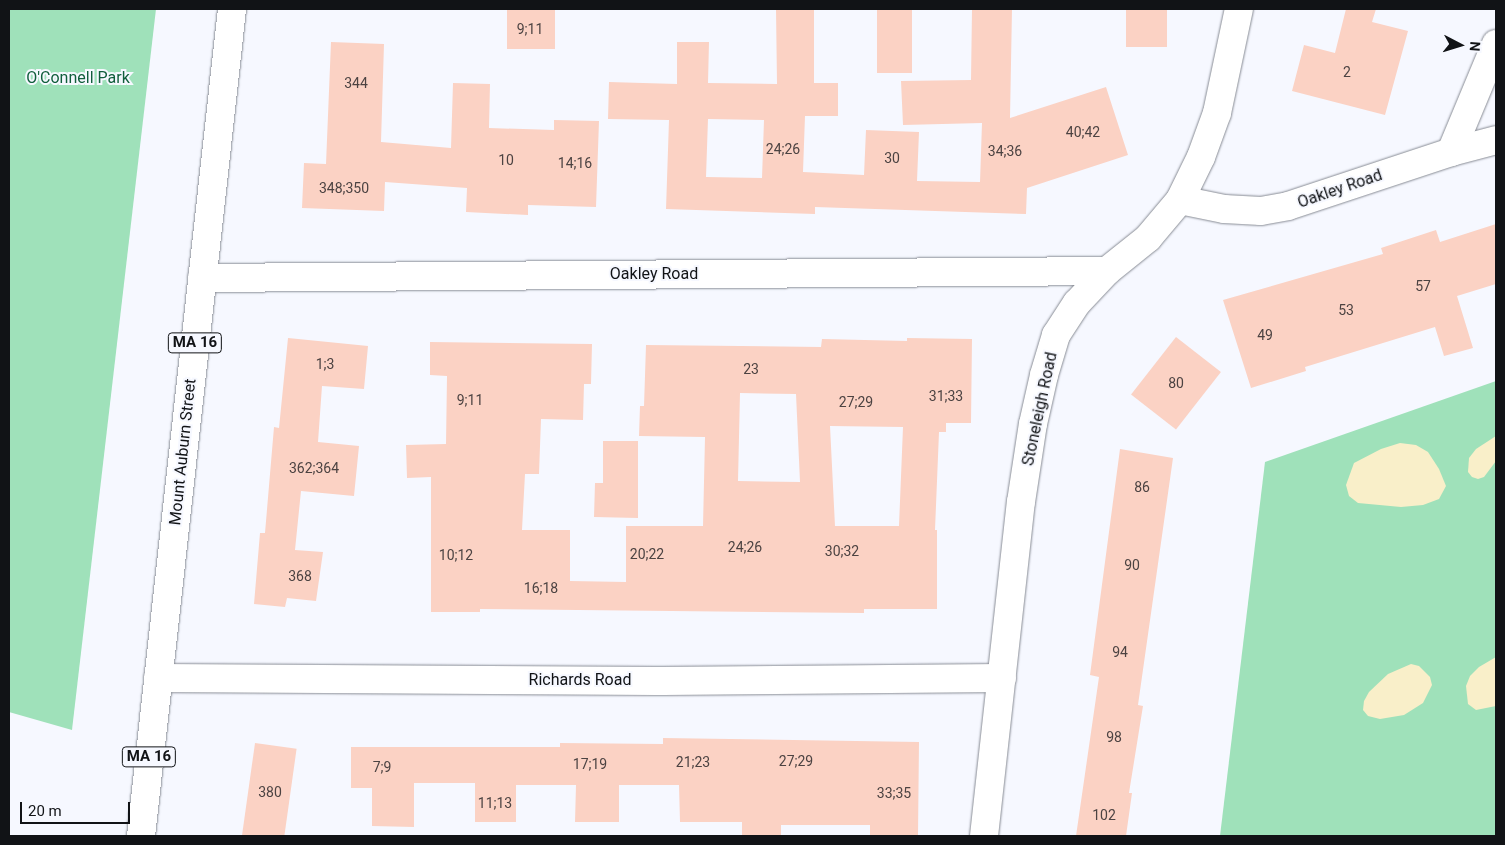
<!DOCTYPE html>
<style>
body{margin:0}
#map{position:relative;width:1505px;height:845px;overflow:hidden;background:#f6f8ff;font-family:Roboto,sans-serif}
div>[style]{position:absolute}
.green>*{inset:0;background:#9fe1ba}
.sand>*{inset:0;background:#f9efc9}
.building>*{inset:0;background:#fbd2c4;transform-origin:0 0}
.roads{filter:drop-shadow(0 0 1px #888c95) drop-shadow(0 0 1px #888c95)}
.minor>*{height:28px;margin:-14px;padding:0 14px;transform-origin:14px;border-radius:14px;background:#fff}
.primary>*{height:28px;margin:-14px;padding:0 14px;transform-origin:14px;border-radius:14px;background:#fff}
span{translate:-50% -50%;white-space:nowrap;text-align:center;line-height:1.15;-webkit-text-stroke:4px #f6f8ff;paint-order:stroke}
.number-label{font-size:14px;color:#4c4342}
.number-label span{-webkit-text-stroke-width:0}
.shield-label span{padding:1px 4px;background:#f6f8ff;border:1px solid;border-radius:4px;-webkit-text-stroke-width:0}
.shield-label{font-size:15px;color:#111316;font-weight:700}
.park-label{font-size:16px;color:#105e3b}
.street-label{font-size:16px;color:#111316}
.frame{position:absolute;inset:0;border:10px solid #111316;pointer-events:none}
.north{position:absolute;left:1435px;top:20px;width:50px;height:50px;-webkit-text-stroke:4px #f6f8ff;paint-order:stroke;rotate:95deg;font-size:14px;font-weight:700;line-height:20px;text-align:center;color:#111316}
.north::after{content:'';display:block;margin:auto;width:18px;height:22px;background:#111316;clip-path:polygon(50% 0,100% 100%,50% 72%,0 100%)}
.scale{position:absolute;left:20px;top:802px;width:110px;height:22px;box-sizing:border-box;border:2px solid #111316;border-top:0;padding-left:6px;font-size:15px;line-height:18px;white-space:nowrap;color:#111316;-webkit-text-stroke:4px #f6f8ff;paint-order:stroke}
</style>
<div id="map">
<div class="green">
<i style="clip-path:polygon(9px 9px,156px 9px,72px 730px,9px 712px)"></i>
<i style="clip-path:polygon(1496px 381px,1496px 836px,1220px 836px,1265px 462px)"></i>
</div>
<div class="sand">
<i style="clip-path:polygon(1496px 436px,1496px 461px,1484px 477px,1478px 479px,1472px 477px,1468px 472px,1469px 458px,1476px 449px)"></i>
<i style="clip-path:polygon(1400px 443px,1416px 445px,1428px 452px,1439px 469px,1446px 486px,1439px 499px,1423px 505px,1401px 507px,1358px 503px,1349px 496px,1346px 485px,1354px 463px,1381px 449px)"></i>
<i style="clip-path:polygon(1496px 657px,1496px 706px,1476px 710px,1468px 704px,1466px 686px,1470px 676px,1479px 667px)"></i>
<i style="clip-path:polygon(1411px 664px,1419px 666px,1430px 677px,1432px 685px,1423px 703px,1404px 715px,1380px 719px,1368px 716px,1363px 710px,1364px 701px,1369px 692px,1388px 674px)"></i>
</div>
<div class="building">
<i style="left:507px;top:9px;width:48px;height:40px"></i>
<i style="clip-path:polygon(evenodd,776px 9px,814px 9px,814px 83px,838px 83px,838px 116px,805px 116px,803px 172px,864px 175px,866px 130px,919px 132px,917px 181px,980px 182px,982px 123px,903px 125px,901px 81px,971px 80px,972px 9px,1012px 9px,1010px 118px,1106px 87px,1128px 155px,1027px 188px,1026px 214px,815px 207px,815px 214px,666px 209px,669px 120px,608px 119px,609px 82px,677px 84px,677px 42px,709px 42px,708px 83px,777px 84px,776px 9px,708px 119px,764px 120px,762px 178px,706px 177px,708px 119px)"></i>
<i style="left:877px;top:9px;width:35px;height:64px"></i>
<i style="left:1126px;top:9px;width:41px;height:38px"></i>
<i style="clip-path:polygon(1346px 9px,1376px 9px,1372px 22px,1408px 31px,1385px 115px,1292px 91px,1304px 45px,1335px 53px)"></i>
<i style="clip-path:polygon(331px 42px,384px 44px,381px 142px,451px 148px,453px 83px,490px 84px,489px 128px,554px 130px,554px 120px,599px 121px,596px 207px,528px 205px,528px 215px,466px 212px,467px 188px,385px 182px,384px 211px,302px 208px,304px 163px,326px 164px)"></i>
<i style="clip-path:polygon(1496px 224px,1496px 284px,1457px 296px,1473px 348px,1444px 356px,1435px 327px,1305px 367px,1306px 371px,1251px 388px,1223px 300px,1383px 254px,1381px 248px,1436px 230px,1440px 242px)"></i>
<i style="left:1176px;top:337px;width:57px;height:73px;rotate:38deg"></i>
<i style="clip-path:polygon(288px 338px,368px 346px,364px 389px,322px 386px,318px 442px,359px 446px,354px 496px,301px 491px,295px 550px,323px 552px,316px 601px,287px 598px,285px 607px,254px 604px,260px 533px,265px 533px,274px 427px,279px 428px)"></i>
<i style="clip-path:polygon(evenodd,907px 338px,972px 339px,971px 423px,946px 423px,946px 432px,939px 432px,935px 530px,937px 530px,937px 609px,864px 609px,864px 613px,480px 609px,480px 612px,431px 612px,431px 477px,407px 478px,406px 445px,446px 444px,447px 376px,430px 375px,430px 342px,592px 344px,591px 384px,584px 384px,583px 420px,541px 419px,539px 474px,525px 474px,522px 530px,570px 530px,570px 581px,626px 582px,626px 526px,703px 526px,705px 437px,639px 436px,640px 406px,644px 406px,646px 345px,821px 347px,822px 339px,907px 341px,907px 338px,740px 393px,796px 394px,800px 482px,738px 481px,740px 393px,907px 338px,830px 426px,903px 427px,899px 526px,835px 526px,830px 426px)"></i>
<i style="clip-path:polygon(603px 441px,638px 441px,638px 518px,594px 517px,595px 483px,603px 483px)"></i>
<i style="clip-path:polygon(1120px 449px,1173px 458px,1138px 705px,1143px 706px,1129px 793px,1132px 793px,1126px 836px,1076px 836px,1099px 677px,1090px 675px)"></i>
<i style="clip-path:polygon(663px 738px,919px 742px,918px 836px,870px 836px,870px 825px,781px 825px,781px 836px,742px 836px,742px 822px,680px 822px,679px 785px,619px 785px,619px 822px,575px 822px,576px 785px,516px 785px,516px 822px,475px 822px,475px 783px,414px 783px,414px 827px,372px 826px,372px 788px,351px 788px,351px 747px,560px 747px,560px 743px,663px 744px)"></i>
<i style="left:255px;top:743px;width:42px;height:94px;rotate:8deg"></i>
</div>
<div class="roads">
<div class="minor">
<i style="left:1451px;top:152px;width:117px;rotate:-67.4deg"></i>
<i style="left:1180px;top:200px;width:45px;rotate:11.6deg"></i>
<i style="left:1224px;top:209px;width:37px;rotate:3deg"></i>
<i style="left:1261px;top:211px;width:27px;rotate:-10deg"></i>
<i style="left:1288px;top:206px;width:172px;rotate:-18.3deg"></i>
<i style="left:1451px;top:152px;width:47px;rotate:-14.9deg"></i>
<i style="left:202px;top:278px;width:905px;rotate:-0.44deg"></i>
<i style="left:158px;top:678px;width:505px;rotate:0.34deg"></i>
<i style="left:663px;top:681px;width:339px;rotate:-0.5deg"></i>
<i style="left:984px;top:836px;width:336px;rotate:-83.7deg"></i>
<i style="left:1021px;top:502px;width:79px;rotate:-81.3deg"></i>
<i style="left:1033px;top:424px;width:50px;rotate:-77.3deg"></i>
<i style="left:1044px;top:375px;width:42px;rotate:-73.3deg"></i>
<i style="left:1056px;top:335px;width:38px;rotate:-57deg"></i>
<i style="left:1077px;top:303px;width:44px;rotate:-46.8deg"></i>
<i style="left:1107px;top:271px;width:53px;rotate:-38.8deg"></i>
<i style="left:1148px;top:238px;width:50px;rotate:-49.9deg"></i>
<i style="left:1180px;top:200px;width:48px;rotate:-64deg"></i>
<i style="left:1201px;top:157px;width:47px;rotate:-70deg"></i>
<i style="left:1217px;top:113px;width:106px;rotate:-78.1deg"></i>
</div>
<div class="primary">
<i style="left:141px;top:836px;width:832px;rotate:-83.72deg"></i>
</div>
</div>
<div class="number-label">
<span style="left:530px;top:29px">9;11</span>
<span style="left:1347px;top:72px">2</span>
<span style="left:356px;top:83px">344</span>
<span style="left:1083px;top:132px">40;42</span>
<span style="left:783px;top:149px">24;26</span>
<span style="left:1005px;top:151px">34;36</span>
<span style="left:892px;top:158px">30</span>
<span style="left:506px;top:160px">10</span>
<span style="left:575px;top:163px">14;16</span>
<span style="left:344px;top:188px">348;350</span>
<span style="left:1423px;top:286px">57</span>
<span style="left:1346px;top:310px">53</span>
<span style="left:1265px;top:335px">49</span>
<span style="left:325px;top:364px">1;3</span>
<span style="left:751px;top:369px">23</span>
<span style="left:1176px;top:383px">80</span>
<span style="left:946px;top:396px">31;33</span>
<span style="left:470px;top:400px">9;11</span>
<span style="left:856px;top:402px">27;29</span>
<span style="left:314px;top:468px">362;364</span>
<span style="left:1142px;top:487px">86</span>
<span style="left:745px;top:547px">24;26</span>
<span style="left:842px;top:551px">30;32</span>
<span style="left:647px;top:554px">20;22</span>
<span style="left:456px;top:555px">10;12</span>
<span style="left:1132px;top:565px">90</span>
<span style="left:300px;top:576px">368</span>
<span style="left:541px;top:588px">16;18</span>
<span style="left:1120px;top:652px">94</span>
<span style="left:1114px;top:737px">98</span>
<span style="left:796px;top:761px">27;29</span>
<span style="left:693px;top:762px">21;23</span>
<span style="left:590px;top:764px">17;19</span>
<span style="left:382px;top:767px">7;9</span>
<span style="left:270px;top:792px">380</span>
<span style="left:894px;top:793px">33;35</span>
<span style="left:495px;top:803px">11;13</span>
<span style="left:1104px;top:815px">102</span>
</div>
<div class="shield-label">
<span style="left:195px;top:343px">MA 16</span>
<span style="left:149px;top:757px">MA 16</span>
</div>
<div class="park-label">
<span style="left:78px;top:78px">O'Connell Park</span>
</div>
<div class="street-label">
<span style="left:1340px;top:189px;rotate:-19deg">Oakley Road</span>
<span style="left:654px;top:274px">Oakley Road</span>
<span style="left:1040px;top:409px;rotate:-78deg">Stoneleigh Road</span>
<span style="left:183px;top:452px;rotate:-84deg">Mount Auburn Street</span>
<span style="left:580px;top:680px">Richards Road</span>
</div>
<div class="frame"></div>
<div class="north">N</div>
<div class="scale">20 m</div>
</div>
